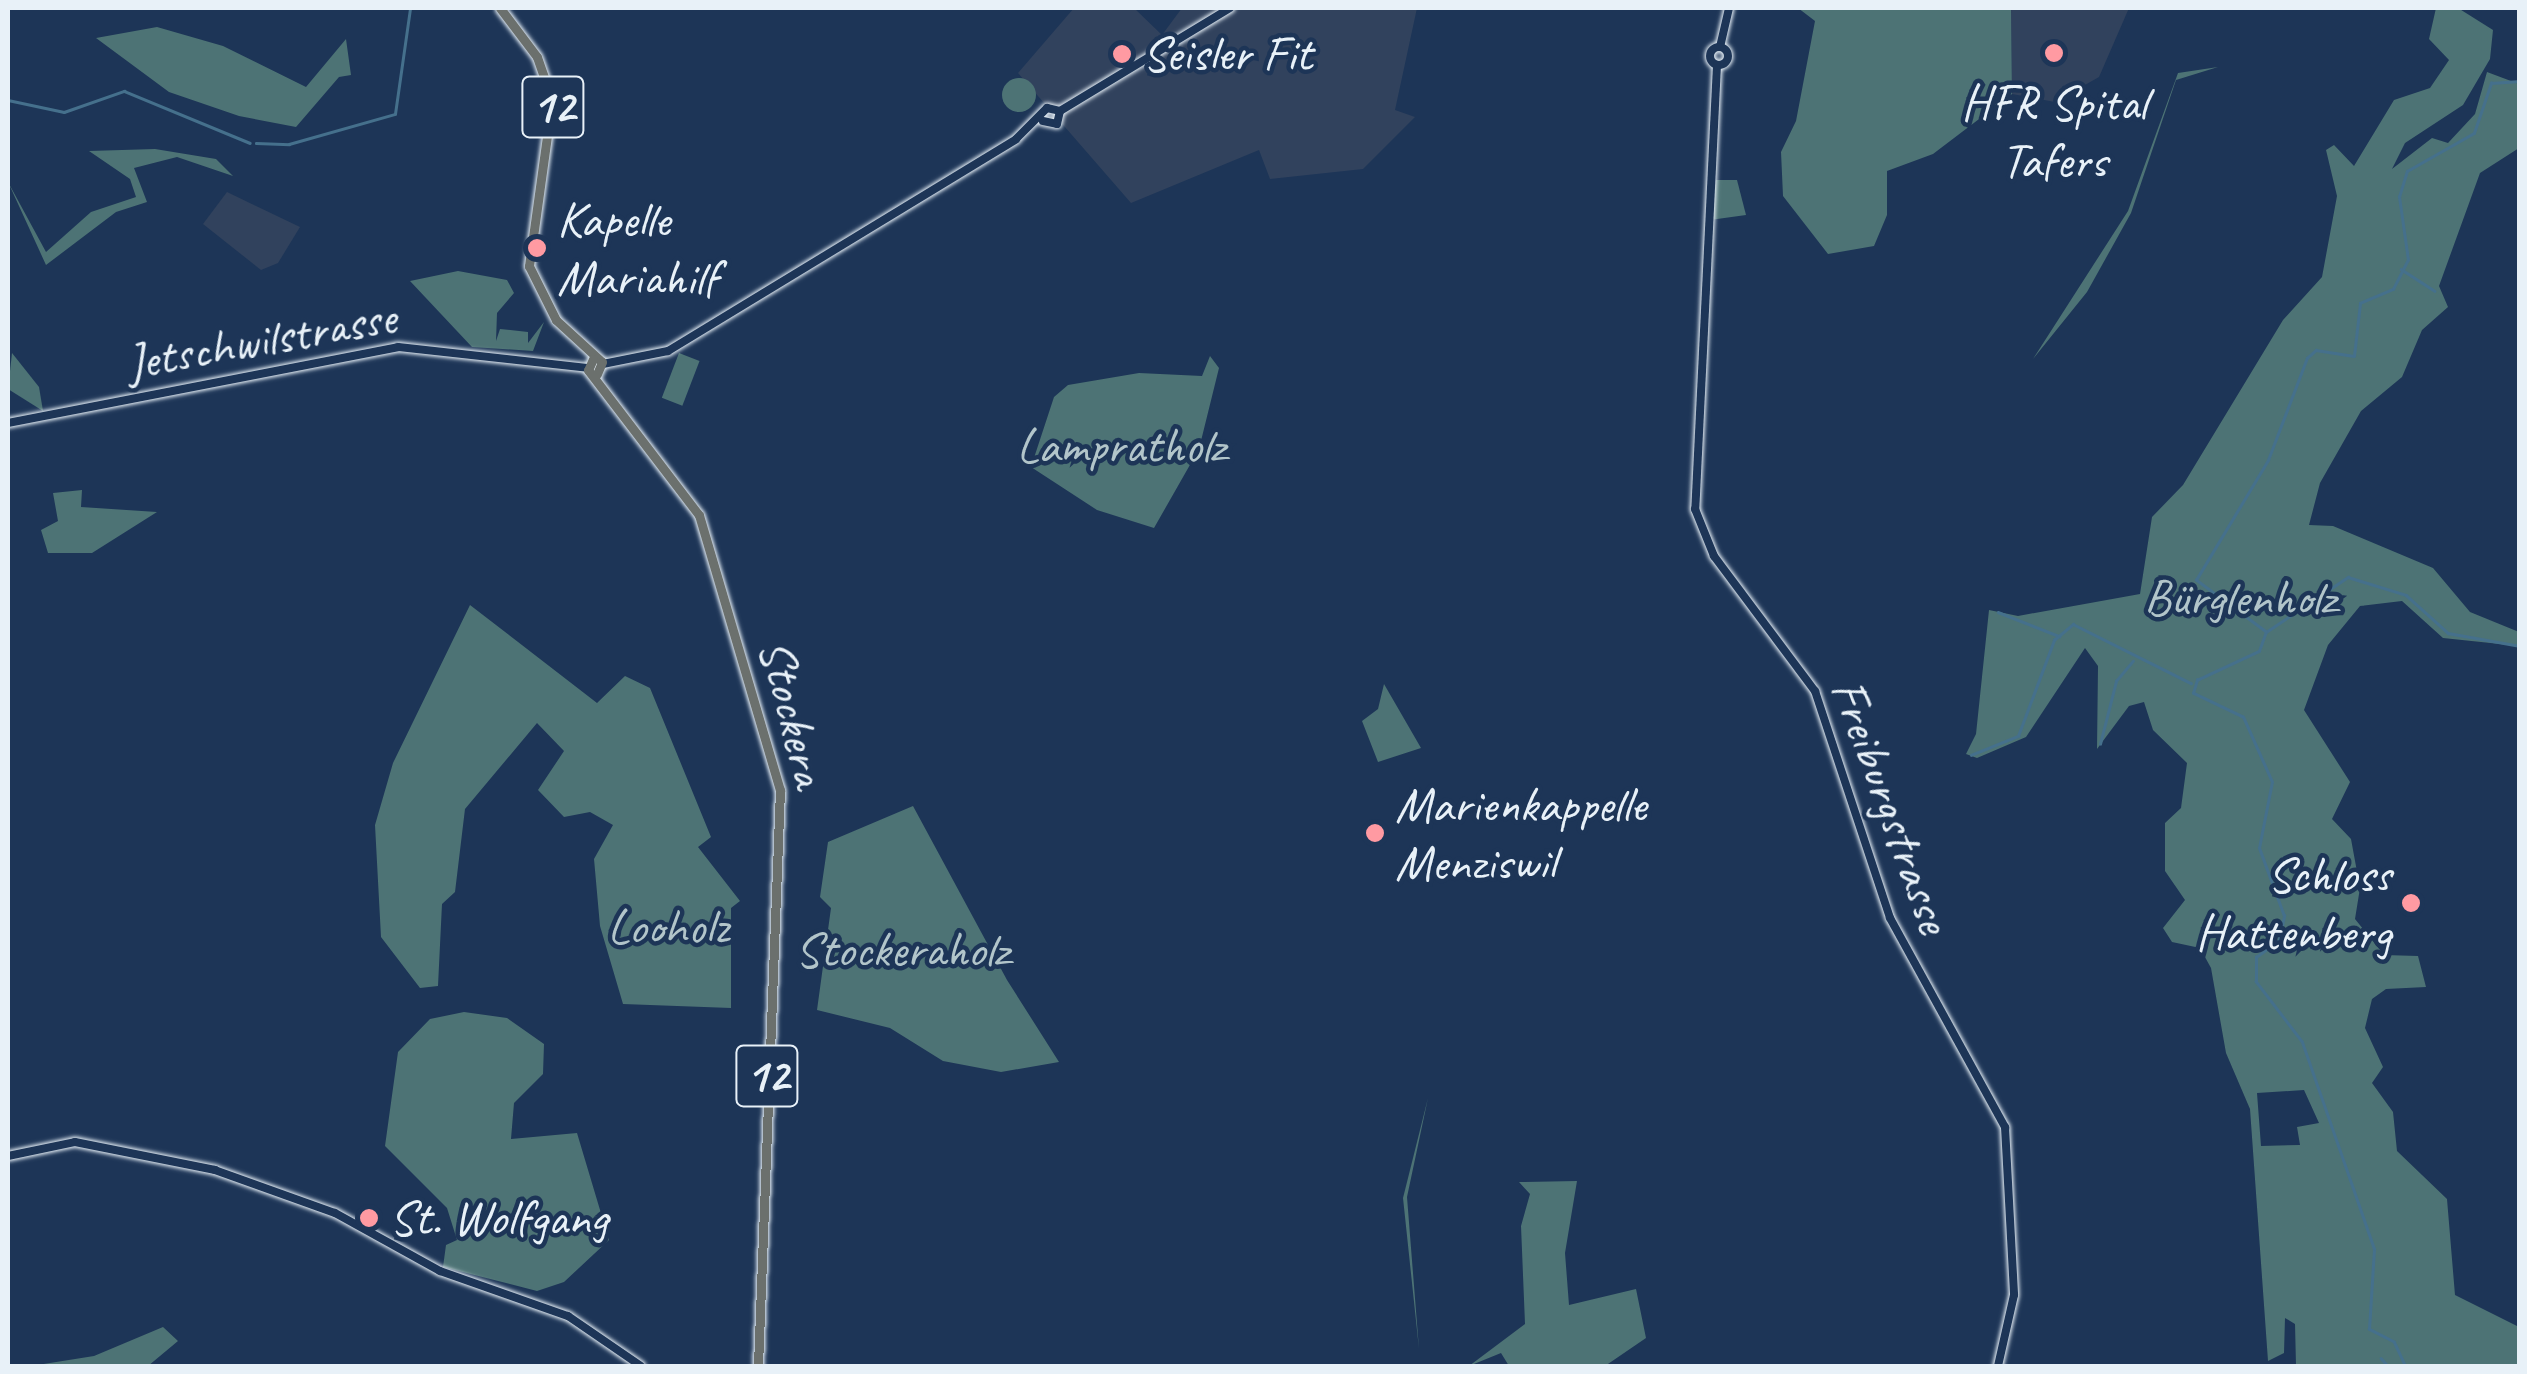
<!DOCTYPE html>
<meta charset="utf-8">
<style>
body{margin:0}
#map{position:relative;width:2527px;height:1374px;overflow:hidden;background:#1d3557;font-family:Caveat,sans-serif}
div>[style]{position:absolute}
.built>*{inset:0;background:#31425d}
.green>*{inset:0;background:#4d7375;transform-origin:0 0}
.round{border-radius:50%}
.stream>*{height:2.5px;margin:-1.25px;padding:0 1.25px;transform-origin:1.25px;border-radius:1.25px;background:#45708c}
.roads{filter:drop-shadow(0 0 2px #e8f1f8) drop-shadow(0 0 2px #e8f1f8)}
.secondary>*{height:8px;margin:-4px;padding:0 4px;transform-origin:4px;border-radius:4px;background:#1d3557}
.secondary>.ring{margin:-4px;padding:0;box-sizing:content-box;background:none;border:8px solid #1d3557;border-radius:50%}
.primary>*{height:9px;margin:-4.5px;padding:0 4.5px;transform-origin:4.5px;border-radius:4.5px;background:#6b706d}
.dots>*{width:28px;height:28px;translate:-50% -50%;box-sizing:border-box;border:5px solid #1d3557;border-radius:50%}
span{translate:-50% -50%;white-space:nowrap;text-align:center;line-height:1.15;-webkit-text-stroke:9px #1d3557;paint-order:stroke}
.shield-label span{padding:2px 8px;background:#1d3557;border:2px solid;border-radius:8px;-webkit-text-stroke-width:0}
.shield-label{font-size:48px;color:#e8f1f8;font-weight:700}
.poi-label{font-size:50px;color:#e8f1f8}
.left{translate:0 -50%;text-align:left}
.right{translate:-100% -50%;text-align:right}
.street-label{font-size:50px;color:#e8f1f8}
.park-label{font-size:50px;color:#b2c5ca}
.frame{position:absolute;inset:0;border:10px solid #e8f1f8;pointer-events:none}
</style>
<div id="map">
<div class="built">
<i style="clip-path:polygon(1074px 8px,1134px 8px,1162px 35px,1182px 8px,1417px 8px,1395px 110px,1415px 117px,1363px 169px,1270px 179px,1259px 150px,1131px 203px,1018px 73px)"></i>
<i style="clip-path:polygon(2011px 8px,2129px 8px,2099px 77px,2055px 102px,2012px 94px)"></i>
<i style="clip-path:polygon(227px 192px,300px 227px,278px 263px,261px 270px,203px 224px)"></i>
</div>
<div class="green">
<i style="clip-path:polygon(1798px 8px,2011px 8px,2012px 94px,1933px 154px,1887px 171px,1887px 215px,1874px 246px,1828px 254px,1783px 196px,1781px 152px,1796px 121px,1815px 21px)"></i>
<i style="clip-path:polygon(evenodd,2436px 8px,2458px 8px,2493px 30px,2490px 59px,2463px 105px,2405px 143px,2392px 169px,2432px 138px,2448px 143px,2475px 114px,2487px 72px,2519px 84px,2519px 148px,2480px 173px,2439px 286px,2448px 307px,2422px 330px,2402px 377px,2361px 411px,2320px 483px,2309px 525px,2333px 526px,2433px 568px,2470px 612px,2519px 632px,2519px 646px,2443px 638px,2402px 601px,2360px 606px,2328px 645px,2304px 710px,2350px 782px,2332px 819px,2351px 839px,2360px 888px,2355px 919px,2384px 955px,2418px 956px,2426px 987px,2386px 989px,2372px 999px,2365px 1028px,2383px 1067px,2372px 1083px,2393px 1112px,2397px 1151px,2447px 1199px,2455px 1295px,2519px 1327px,2519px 1366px,2296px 1366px,2295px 1324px,2285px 1318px,2284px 1353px,2268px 1361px,2250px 1109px,2226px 1053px,2211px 968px,2200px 948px,2172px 942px,2163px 928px,2185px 900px,2165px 871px,2165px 823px,2181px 808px,2187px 763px,2153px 730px,2144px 702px,2129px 706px,2097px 749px,2098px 666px,2085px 648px,2026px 737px,1977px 758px,1966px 754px,1976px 734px,1989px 610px,2018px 616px,2140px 594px,2152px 517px,2183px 485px,2283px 320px,2322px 277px,2337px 196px,2326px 150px,2334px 145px,2354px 166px,2394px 100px,2430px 88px,2449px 60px,2429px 39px,2436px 8px,2304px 1090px,2319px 1123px,2297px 1127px,2300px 1145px,2261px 1146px,2257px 1093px,2304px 1090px)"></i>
<i style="clip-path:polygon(157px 27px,223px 46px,306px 87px,346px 39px,351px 75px,339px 77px,296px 127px,239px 116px,169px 92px,96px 38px)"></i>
<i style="clip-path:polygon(2218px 67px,2176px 80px,2131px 213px,2087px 292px,2033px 359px,2128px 211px,2178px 73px)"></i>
<i class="round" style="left:1002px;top:78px;width:34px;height:34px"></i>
<i style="clip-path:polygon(155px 149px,216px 159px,233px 176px,177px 157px,134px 168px,147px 202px,116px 212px,46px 265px,8px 182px,46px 252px,91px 212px,136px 197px,130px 179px,89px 151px)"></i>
<i style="clip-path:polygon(1716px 180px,1737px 180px,1746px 215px,1710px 220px)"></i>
<i style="clip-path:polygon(458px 271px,507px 280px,514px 293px,497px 313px,496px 341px,500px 329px,528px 332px,528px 343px,544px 322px,533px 351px,472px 347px,410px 281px)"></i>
<i style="clip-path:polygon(12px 353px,39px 387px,43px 411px,8px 389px)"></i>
<i style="left:679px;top:353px;width:22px;height:48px;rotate:21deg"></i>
<i style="clip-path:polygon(1210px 356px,1219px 368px,1199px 449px,1154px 528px,1097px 510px,1031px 467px,1054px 397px,1068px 385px,1139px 373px,1202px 376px)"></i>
<i style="clip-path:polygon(82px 490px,81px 507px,157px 512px,92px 553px,48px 553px,41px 530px,58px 521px,53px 493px)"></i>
<i style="clip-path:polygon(470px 605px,597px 703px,625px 676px,650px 688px,711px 837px,698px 847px,740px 901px,731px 908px,731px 1008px,623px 1004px,600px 926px,594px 859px,613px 825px,590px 812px,564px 817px,538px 790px,564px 751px,537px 723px,465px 809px,455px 892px,442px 904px,438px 986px,420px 988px,381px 937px,375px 825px,393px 763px)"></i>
<i style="clip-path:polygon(1384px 684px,1421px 748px,1378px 762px,1362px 721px,1378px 709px)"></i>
<i style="clip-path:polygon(913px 806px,1007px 980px,1059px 1062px,1001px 1072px,943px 1061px,890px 1028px,817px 1010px,831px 908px,820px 897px,828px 842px)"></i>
<i style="clip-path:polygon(464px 1012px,507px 1018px,544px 1044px,543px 1074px,514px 1103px,511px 1139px,577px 1133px,609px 1240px,564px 1282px,537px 1291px,443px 1267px,446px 1245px,457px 1240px,447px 1208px,385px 1146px,398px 1052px,430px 1019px)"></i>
<i style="clip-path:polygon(1428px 1098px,1407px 1197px,1419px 1349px,1403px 1198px)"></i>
<i style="clip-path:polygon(1577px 1181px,1565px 1253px,1569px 1305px,1636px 1289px,1646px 1338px,1605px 1366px,1509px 1366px,1501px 1353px,1469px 1366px,1525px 1324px,1521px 1226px,1530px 1194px,1519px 1182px)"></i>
<i style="clip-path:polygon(163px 1327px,178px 1341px,148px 1366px,31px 1366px,94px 1356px)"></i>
</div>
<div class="stream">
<i style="left:8px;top:100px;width:57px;rotate:12.1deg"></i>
<i style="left:64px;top:112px;width:64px;rotate:-19.3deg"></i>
<i style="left:124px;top:91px;width:136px;rotate:22.4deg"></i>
<i style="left:256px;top:143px;width:33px;rotate:2deg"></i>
<i style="left:289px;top:144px;width:110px;rotate:-15.8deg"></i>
<i style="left:395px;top:114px;width:107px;rotate:-81.9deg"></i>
<i style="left:2401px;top:269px;width:40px;rotate:32.9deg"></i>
<i style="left:1998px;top:612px;width:66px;rotate:21.5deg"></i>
<i style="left:2266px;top:632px;width:99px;rotate:-33.9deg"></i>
<i style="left:2348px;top:577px;width:61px;rotate:17.2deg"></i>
<i style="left:2406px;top:595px;width:57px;rotate:42.1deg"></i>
<i style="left:2448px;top:633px;width:73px;rotate:10.2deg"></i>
<i style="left:2100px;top:744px;width:65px;rotate:-75.7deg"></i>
<i style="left:2116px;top:681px;width:26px;rotate:-50deg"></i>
<i style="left:1971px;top:755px;width:51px;rotate:-22deg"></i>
<i style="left:2018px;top:736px;width:103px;rotate:-69.4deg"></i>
<i style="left:2054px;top:640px;width:25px;rotate:-40deg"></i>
<i style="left:2073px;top:624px;width:132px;rotate:26.6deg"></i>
<i style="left:2381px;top:1358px;width:11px;rotate:49deg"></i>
<i style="left:2405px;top:1366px;width:26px;rotate:-115deg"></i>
<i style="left:2394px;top:1342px;width:28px;rotate:-153deg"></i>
<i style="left:2369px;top:1329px;width:80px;rotate:-86.4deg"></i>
<i style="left:2374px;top:1249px;width:219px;rotate:-109.2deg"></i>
<i style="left:2302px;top:1042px;width:76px;rotate:-127.5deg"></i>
<i style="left:2256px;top:982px;width:25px;rotate:-90deg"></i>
<i style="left:2256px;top:957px;width:29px;rotate:-36deg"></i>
<i style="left:2279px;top:940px;width:25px;rotate:-78deg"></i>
<i style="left:2284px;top:916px;width:72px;rotate:-110.2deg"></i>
<i style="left:2259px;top:848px;width:67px;rotate:-78.9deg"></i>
<i style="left:2272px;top:782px;width:71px;rotate:-114deg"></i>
<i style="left:2243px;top:717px;width:55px;rotate:-154.4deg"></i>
<i style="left:2193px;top:693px;width:14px;rotate:-73deg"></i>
<i style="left:2197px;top:680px;width:68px;rotate:-25.1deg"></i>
<i style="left:2259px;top:651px;width:20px;rotate:-70deg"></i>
<i style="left:2266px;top:632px;width:87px;rotate:-143.4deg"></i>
<i style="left:2196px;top:580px;width:140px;rotate:-59deg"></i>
<i style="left:2268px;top:460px;width:109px;rotate:-69.1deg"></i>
<i style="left:2307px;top:358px;width:12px;rotate:-42deg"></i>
<i style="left:2316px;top:350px;width:38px;rotate:9deg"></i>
<i style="left:2354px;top:356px;width:53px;rotate:-83.5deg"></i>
<i style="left:2360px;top:303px;width:36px;rotate:-23deg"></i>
<i style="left:2393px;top:289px;width:33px;rotate:-63deg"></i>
<i style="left:2408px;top:260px;width:64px;rotate:-98.1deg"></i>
<i style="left:2399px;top:197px;width:27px;rotate:-73deg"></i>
<i style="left:2407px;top:171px;width:77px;rotate:-29.6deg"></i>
<i style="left:2474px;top:133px;width:53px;rotate:-71.2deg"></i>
<i style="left:2491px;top:83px;width:29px;rotate:-4deg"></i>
</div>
<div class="roads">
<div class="secondary">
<i style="left:1720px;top:47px;width:40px;rotate:-77deg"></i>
<i class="ring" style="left:1710px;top:47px;width:10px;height:10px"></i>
<i style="left:1717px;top:65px;width:445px;rotate:92.8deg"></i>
<i style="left:1695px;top:509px;width:51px;rotate:68deg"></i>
<i style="left:1714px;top:556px;width:169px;rotate:53.2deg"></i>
<i style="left:1815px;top:691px;width:239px;rotate:71.7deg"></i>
<i style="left:1890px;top:918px;width:239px;rotate:61.2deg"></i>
<i style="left:2005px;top:1127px;width:168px;rotate:86.9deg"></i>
<i style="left:2014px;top:1295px;width:73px;rotate:102.7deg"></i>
<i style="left:1043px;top:121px;width:14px;rotate:12deg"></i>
<i style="left:1057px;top:124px;width:13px;rotate:-77deg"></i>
<i style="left:603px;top:364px;width:66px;rotate:-11.3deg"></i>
<i style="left:668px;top:351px;width:407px;rotate:-31.3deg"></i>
<i style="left:1016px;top:139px;width:44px;rotate:-45deg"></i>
<i style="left:1047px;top:108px;width:13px;rotate:13deg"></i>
<i style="left:1060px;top:111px;width:199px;rotate:-31.2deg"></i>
<i style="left:8px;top:423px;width:397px;rotate:-11deg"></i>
<i style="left:398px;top:347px;width:191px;rotate:6.3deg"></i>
<i style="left:8px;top:1156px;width:68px;rotate:-11.8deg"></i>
<i style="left:75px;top:1142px;width:143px;rotate:11.3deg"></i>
<i style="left:215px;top:1170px;width:127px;rotate:19.7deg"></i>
<i style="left:335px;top:1213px;width:120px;rotate:28.9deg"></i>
<i style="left:440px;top:1271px;width:136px;rotate:19.4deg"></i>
<i style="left:568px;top:1316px;width:88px;rotate:34.4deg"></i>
</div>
<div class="primary">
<i style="left:500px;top:8px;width:61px;rotate:52.9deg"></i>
<i style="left:537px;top:57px;width:46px;rotate:70.8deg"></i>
<i style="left:552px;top:100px;width:168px;rotate:97.9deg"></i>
<i style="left:529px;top:266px;width:60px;rotate:63.4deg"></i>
<i style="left:556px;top:320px;width:62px;rotate:42.4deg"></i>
<i style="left:602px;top:362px;width:13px;rotate:113deg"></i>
<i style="left:593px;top:359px;width:12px;rotate:114deg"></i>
<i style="left:588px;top:370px;width:183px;rotate:52.6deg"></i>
<i style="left:699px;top:515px;width:287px;rotate:73.6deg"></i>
<i style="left:780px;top:790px;width:576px;rotate:92.19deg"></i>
</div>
</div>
<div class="dots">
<i style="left:2054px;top:53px;background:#ff9aa2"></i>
<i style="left:1122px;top:54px;background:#ff9aa2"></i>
<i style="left:537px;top:248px;background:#ff9aa2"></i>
<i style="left:1375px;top:833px;background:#ff9aa2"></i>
<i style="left:2411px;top:903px;background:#ff9aa2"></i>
<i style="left:369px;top:1218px;background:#ff9aa2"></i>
</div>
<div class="shield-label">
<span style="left:553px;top:107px">12</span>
<span style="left:767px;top:1076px">12</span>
</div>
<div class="poi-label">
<span class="left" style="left:1142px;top:54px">Seisler Fit</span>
<span style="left:2054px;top:131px">HFR Spital<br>Tafers</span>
<span class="left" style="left:557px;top:248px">Kapelle<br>Mariahilf</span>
<span class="left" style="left:1395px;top:833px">Marienkappelle<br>Menziswil</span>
<span class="right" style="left:2391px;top:903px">Schloss<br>Hattenberg</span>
<span class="left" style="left:389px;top:1218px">St. Wolfgang</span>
</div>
<div class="street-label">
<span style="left:261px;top:340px;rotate:-10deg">Jetschwilstrasse</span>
<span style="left:793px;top:713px;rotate:76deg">Stockera</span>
<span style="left:1891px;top:806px;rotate:70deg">Freiburgstrasse</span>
</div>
<div class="park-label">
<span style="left:1121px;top:446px">Lampratholz</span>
<span style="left:2240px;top:598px">Bürglenholz</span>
<span style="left:668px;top:927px">Looholz</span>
<span style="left:902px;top:950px">Stockeraholz</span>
</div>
<div class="frame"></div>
</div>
